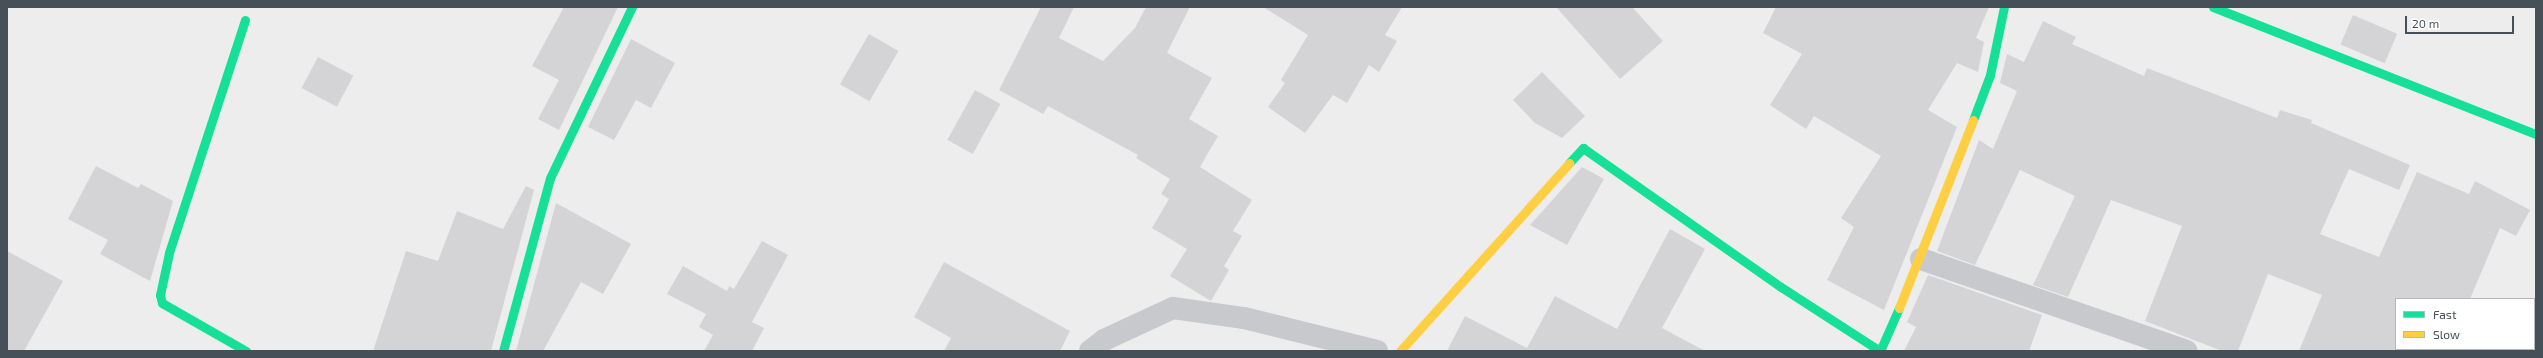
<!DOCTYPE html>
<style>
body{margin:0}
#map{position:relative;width:2543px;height:358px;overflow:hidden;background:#eeeded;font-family:"Exo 2",sans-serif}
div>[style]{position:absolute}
.building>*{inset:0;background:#d4d4d6;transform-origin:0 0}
.street>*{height:22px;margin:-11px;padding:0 11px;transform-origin:11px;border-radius:11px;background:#c7c9cc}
.fast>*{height:9px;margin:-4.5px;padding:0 4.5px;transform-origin:4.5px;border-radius:4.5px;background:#16e098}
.slow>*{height:9px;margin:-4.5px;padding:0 4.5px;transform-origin:4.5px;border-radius:4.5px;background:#ffcf43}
span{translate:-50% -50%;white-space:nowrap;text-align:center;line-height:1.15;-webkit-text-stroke:4px #fff;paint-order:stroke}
.frame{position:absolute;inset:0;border:8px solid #455059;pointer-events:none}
.legend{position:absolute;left:2395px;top:298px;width:140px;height:52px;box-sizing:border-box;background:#fff;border:1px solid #b5b9bd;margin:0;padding:5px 7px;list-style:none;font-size:12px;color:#455059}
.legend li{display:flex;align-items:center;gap:8px;height:20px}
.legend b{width:20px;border:1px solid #b5b9bd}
.scale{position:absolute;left:2405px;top:16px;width:109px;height:18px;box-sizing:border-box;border:2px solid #455059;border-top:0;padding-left:5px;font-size:12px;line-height:14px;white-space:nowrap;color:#455059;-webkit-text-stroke:3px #fff;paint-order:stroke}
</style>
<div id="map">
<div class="building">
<i style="clip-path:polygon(564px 7px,618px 7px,559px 130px,538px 119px,559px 80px,532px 66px)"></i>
<i style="clip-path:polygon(1041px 7px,1074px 7px,1059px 38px,1103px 61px,1135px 28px,1146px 7px,1190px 7px,1167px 53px,1212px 78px,1189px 119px,1218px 136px,1200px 167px,1252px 200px,1233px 231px,1242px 236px,1224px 266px,1229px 270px,1211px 301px,1170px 276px,1187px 249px,1152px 228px,1169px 199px,1161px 194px,1170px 179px,1136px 158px,1138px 155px,1048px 106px,1043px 114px,999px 90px)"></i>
<i style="clip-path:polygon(1263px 7px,1402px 7px,1385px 35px,1397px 41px,1379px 72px,1369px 65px,1347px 103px,1333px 95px,1305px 133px,1268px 107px,1285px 83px,1281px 80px,1308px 35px)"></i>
<i style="clip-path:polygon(1556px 7px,1632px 7px,1663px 41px,1620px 79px)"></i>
<i style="clip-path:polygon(1776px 7px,1989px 7px,1976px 38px,1984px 42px,1978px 72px,1957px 63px,1928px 110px,1957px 127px,1884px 310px,1827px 280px,1854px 227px,1841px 218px,1881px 156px,1814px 116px,1806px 129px,1770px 105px,1802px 54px,1763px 33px)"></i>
<i style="left:2353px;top:15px;width:48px;height:32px;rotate:23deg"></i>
<i style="clip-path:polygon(2043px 21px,2076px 37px,2072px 44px,2144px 76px,2147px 68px,2277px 118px,2280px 110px,2312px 120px,2311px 123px,2410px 165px,2399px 190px,2349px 169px,2320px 234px,2379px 257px,2417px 172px,2469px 194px,2475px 181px,2530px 210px,2516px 236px,2500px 228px,2470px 299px,2396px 299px,2396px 349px,2522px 351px,2299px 351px,2322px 295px,2268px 274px,2238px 351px,2222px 351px,2145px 321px,2182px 226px,2111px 200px,2068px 297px,2033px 285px,2075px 196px,2020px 170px,1975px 265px,1937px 251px,1979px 140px,1993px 149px,2017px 91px,2000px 83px,2007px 54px,2024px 62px)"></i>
<i style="left:869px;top:34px;width:34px;height:58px;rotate:30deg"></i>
<i style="clip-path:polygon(631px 39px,675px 63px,651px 108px,636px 100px,614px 140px,588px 127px)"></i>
<i style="left:318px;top:57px;width:40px;height:35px;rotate:28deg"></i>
<i style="clip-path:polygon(1542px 72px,1585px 116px,1562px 138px,1535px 123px,1513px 100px)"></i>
<i style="left:975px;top:90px;width:29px;height:57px;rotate:29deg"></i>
<i style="clip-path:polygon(96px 166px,138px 188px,141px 184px,173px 201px,150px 281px,100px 254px,108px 240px,68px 219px)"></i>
<i style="clip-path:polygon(1582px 167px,1604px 179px,1567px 245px,1530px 225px)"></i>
<i style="clip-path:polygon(526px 186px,534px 190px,491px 351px,373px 351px,406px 251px,438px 261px,457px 211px,503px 229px)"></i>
<i style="clip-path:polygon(556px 203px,631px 244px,603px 294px,581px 282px,543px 351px,516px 351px)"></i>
<i style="clip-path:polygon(1670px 229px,1705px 249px,1662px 328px,1705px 351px,1447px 351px,1465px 316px,1527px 348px,1555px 296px,1617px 329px)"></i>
<i style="clip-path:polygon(762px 241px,788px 255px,752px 322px,764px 328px,752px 351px,704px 351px,713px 335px,699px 327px,706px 314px,667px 294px,683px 266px,727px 291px,729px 286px,734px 289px)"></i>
<i style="clip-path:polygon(7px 251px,63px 281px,24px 351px,7px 351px)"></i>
<i style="clip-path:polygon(944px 262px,1070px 331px,1060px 351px,944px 351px,951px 338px,914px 317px)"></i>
<i style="clip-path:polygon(1928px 275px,2042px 315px,2029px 351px,1904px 351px,1916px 327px,1907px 322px)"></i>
</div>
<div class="street">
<i style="left:1921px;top:259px;width:281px;rotate:19.1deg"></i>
<i style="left:1090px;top:351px;width:18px;rotate:-38deg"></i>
<i style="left:1104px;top:340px;width:76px;rotate:-24.9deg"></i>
<i style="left:1173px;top:308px;width:72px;rotate:8deg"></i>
<i style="left:1244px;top:318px;width:137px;rotate:13.9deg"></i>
</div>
<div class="fast">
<i style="left:2213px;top:7px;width:347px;rotate:21.5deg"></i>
<i style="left:245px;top:20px;width:245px;rotate:108.1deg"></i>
<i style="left:169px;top:253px;width:43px;rotate:102.1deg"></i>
<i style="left:160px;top:295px;width:8px;rotate:76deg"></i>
<i style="left:162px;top:303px;width:97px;rotate:29.7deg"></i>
<i style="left:1973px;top:120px;width:48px;rotate:-69.3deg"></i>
<i style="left:1990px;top:75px;width:69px;rotate:-78.4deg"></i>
<i style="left:1569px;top:163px;width:21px;rotate:-47deg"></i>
<i style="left:1583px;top:148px;width:242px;rotate:35.1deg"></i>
<i style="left:1781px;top:287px;width:118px;rotate:32.9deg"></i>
<i style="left:1880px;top:351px;width:47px;rotate:-66.2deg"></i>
<i style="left:503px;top:351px;width:179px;rotate:-74.8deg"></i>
<i style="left:550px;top:178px;width:190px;rotate:-64.4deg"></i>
</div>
<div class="slow">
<i style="left:1899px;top:308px;width:202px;rotate:-68.5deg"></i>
<i style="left:1400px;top:351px;width:253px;rotate:-48deg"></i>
</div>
<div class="frame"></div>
<ul class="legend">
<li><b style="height:5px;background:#16e098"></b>Fast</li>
<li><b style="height:5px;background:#ffcf43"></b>Slow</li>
</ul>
<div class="scale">20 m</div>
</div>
